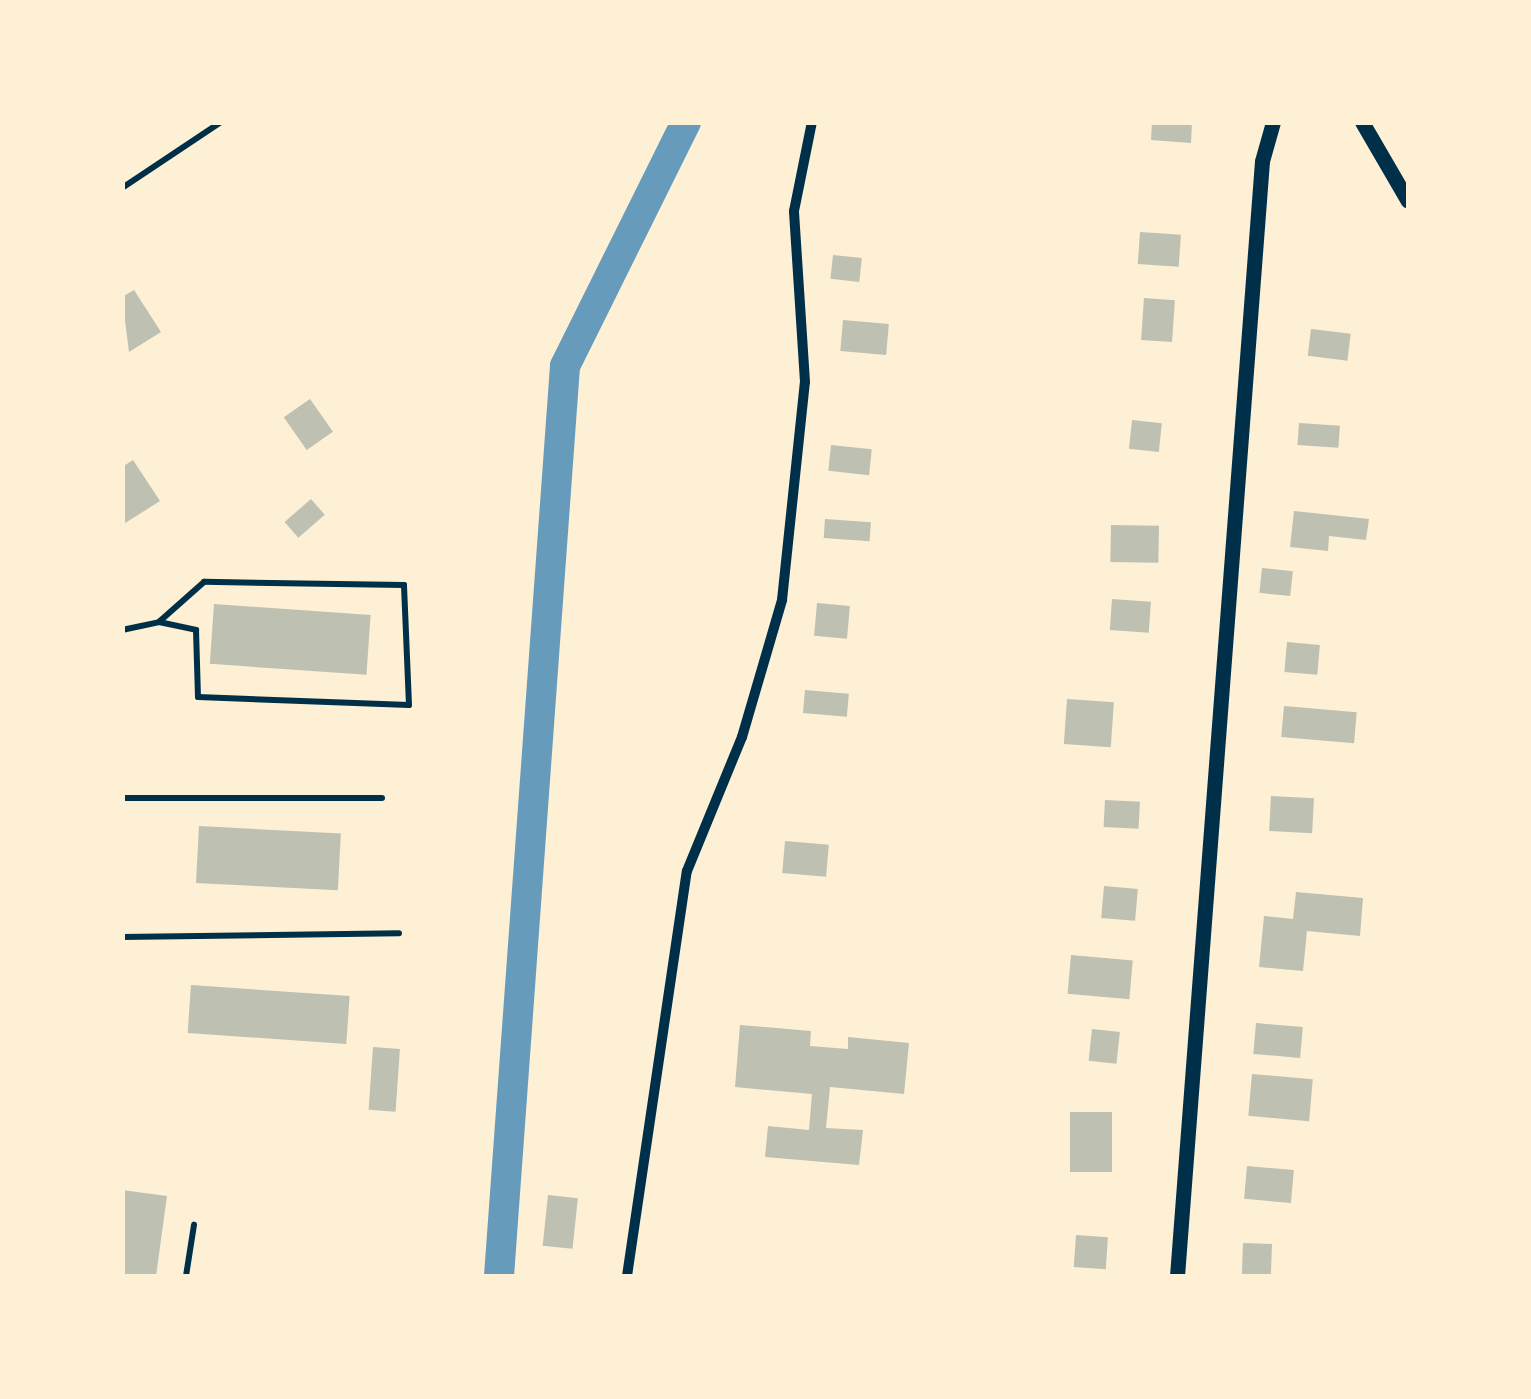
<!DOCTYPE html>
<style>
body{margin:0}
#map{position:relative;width:1531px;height:1399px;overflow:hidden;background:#fdf0d5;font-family:"Fira Sans Condensed",sans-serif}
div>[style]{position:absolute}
.canal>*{height:30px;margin:-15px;padding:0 15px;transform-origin:15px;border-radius:15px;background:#669bbc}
.building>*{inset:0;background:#bec0b2;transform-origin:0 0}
.service>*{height:6px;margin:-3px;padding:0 3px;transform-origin:3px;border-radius:3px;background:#003049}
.minor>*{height:10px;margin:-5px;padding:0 5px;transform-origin:5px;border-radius:5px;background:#003049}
.tertiary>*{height:15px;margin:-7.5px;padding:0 7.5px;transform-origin:7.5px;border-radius:7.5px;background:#003049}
span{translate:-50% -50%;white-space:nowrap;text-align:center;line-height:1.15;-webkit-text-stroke:8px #fdf0d5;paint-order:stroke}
.frame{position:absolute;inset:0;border:125px solid #fdf0d5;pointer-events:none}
</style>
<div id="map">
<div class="canal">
<i style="left:499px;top:1276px;width:912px;rotate:-85.85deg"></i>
<i style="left:565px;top:366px;width:272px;rotate:-63.6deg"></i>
</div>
<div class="building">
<i style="clip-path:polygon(1152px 122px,1192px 122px,1191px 143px,1151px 140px)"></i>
<i style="left:1140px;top:232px;width:41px;height:32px;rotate:4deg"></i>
<i style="left:833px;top:255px;width:29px;height:24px;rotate:6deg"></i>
<i style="clip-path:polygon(134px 290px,161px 332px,129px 352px,122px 297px)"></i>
<i style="left:1144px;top:298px;width:31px;height:42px;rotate:4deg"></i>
<i style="left:843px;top:320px;width:46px;height:31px;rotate:5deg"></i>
<i style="left:1311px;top:329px;width:40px;height:27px;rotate:7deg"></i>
<i style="left:310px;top:399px;width:40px;height:32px;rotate:55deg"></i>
<i style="left:1132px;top:420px;width:30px;height:29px;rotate:6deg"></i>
<i style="left:1299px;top:423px;width:41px;height:22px;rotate:4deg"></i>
<i style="left:831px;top:445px;width:41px;height:26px;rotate:6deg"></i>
<i style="clip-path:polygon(133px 460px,160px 501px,122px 525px,122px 467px)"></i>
<i style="left:311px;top:499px;width:21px;height:35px;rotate:49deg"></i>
<i style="clip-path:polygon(1294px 511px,1369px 519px,1366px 540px,1329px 536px,1328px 551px,1290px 547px)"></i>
<i style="left:825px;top:519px;width:46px;height:19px;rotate:4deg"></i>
<i style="left:1111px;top:525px;width:48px;height:37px;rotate:1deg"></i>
<i style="left:1262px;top:568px;width:31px;height:25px;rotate:6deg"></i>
<i style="left:1112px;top:599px;width:39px;height:31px;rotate:4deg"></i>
<i style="left:817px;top:603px;width:33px;height:33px;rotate:5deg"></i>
<i style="left:214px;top:604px;width:157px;height:60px;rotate:4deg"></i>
<i style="left:1287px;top:642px;width:33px;height:30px;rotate:5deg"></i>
<i style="left:805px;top:690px;width:44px;height:23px;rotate:5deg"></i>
<i style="left:1067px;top:699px;width:47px;height:45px;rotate:4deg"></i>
<i style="left:1284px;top:706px;width:73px;height:31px;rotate:5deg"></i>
<i style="left:1271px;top:796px;width:43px;height:35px;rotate:3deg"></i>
<i style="left:1105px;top:800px;width:35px;height:27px;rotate:3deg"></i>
<i style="left:199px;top:826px;width:142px;height:57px;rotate:3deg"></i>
<i style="left:785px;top:841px;width:44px;height:32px;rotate:5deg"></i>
<i style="left:1104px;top:886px;width:34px;height:32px;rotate:5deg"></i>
<i style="clip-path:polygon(1296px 892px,1363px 898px,1360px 936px,1307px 931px,1303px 971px,1259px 967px,1264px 916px,1293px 919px)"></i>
<i style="left:1071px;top:955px;width:62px;height:39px;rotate:5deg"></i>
<i style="left:191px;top:985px;width:159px;height:48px;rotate:4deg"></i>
<i style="left:1256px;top:1023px;width:47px;height:31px;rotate:5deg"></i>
<i style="clip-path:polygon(740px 1025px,811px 1031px,810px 1046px,848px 1049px,848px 1037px,909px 1043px,904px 1094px,830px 1087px,826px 1128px,863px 1130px,859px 1165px,765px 1157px,768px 1126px,809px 1130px,812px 1094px,735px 1087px)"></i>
<i style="left:1092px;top:1029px;width:28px;height:32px;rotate:6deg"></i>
<i style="left:373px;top:1047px;width:27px;height:63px;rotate:4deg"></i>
<i style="left:1252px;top:1074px;width:61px;height:42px;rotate:5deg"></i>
<i style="left:1070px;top:1112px;width:42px;height:60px"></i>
<i style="left:1247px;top:1166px;width:47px;height:33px;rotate:5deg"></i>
<i style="clip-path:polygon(122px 1190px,167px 1196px,156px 1276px,122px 1276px)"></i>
<i style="left:548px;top:1195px;width:30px;height:51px;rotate:6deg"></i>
<i style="left:1076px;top:1235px;width:32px;height:32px;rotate:4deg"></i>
<i style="left:1243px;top:1243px;width:29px;height:33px;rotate:2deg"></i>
</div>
<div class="service">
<i style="left:122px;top:188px;width:119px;rotate:-33.7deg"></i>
<i style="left:122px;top:630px;width:38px;rotate:-12deg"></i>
<i style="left:159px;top:622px;width:38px;rotate:12deg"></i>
<i style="left:196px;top:630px;width:67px;rotate:88.3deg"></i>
<i style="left:198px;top:697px;width:211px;rotate:2.2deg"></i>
<i style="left:409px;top:705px;width:120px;rotate:-92.4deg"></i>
<i style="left:404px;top:585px;width:200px;rotate:-179.1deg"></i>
<i style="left:204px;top:582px;width:60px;rotate:138.4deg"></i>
<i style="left:122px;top:798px;width:260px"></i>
<i style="left:122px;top:937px;width:277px;rotate:-0.8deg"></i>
<i style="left:186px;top:1276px;width:52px;rotate:-81.1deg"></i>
</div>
<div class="minor">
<i style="left:627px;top:1276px;width:409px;rotate:-81.6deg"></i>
<i style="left:687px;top:871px;width:145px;rotate:-67.7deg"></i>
<i style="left:742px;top:737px;width:143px;rotate:-73.7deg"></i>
<i style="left:782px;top:600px;width:219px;rotate:-84deg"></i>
<i style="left:805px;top:382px;width:171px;rotate:-93.7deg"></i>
<i style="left:794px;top:211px;width:91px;rotate:-78.6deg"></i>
</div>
<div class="tertiary">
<i style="left:1362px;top:122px;width:91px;rotate:59.8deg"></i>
<i style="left:1177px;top:1276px;width:1118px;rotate:-85.64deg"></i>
<i style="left:1262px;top:161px;width:41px;rotate:-74.2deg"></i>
</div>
<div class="frame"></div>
</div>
